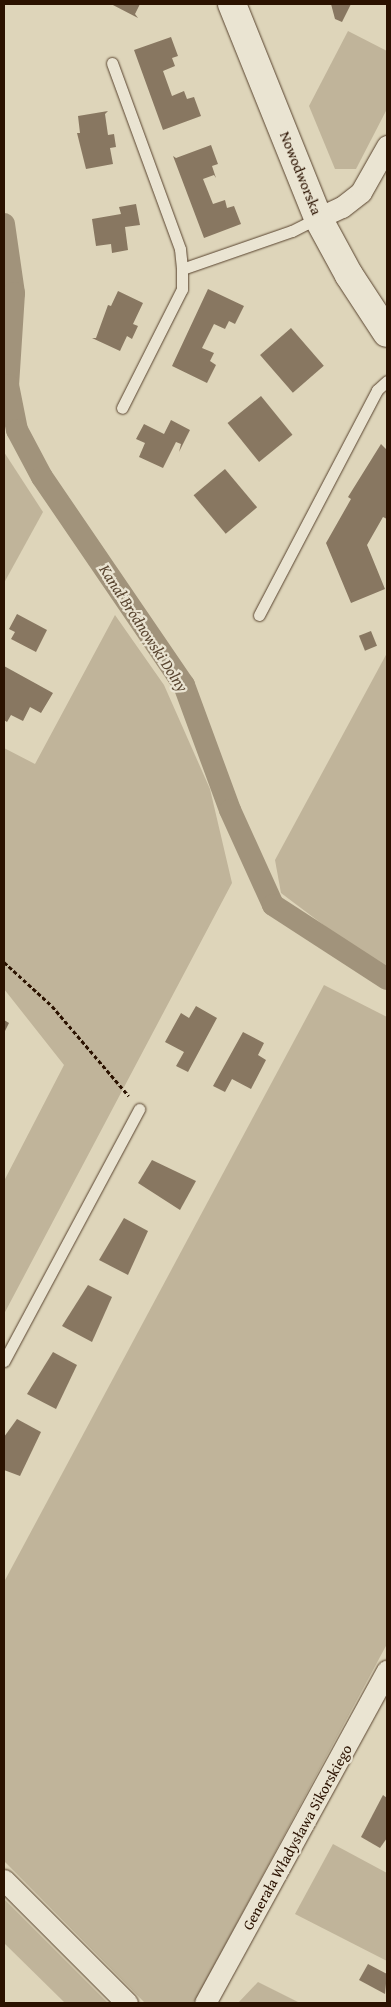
<!DOCTYPE html>
<meta charset="utf-8">
<style>
body{margin:0}
#map{position:relative;width:391px;height:2007px;overflow:hidden;background:#ded5ba;font-family:"Gentium Book Plus",serif}
div>[style]{position:absolute}
.green>*{inset:0;background:#c0b49a}
.canal>*{height:22px;margin:-11px;padding:0 11px;transform-origin:11px;border-radius:11px;background:#a1937b}
.building>*{inset:0;background:#887761;transform-origin:0 0}
.path>*{height:3px;margin-top:-1.5px;transform-origin:0;background:repeating-linear-gradient(90deg,#2b1200 0 4px,transparent 0 6.5px)}
.roads{filter:drop-shadow(0 0 1px #58432e) drop-shadow(0 0 1px #58432e)}
.service>*{height:11px;margin:-5.5px;padding:0 5.5px;transform-origin:5.5px;border-radius:5.5px;background:#eae4d2}
.minor>*{height:21px;margin:-10.5px;padding:0 10.5px;transform-origin:10.5px;border-radius:10.5px;background:#eae4d2}
.secondary>*{height:28px;margin:-14px;padding:0 14px;transform-origin:14px;border-radius:14px;background:#eae4d2}
span{translate:-50% -50%;white-space:nowrap;text-align:center;line-height:1.15;-webkit-text-stroke:4.5px #eae4d2;paint-order:stroke}
.street-label{font-size:15px;color:#2b1200}
.water-label{font-size:16px;color:#5a4631;font-style:italic}
.frame{position:absolute;inset:0;border:5px solid #2b1200;pointer-events:none}
</style>
<div id="map">
<div class="green">
<i style="clip-path:polygon(348px 31px,387px 51px,387px 109px,356px 169px,335px 169px,309px 106px)"></i>
<i style="clip-path:polygon(4px 452px,43px 512px,4px 583px)"></i>
<i style="clip-path:polygon(115px 615px,164px 685px,210px 789px,232px 883px,4px 1314px,4px 1181px,64px 1065px,4px 989px,4px 748px,35px 764px)"></i>
<i style="clip-path:polygon(387px 653px,387px 967px,362px 954px,281px 893px,275px 860px)"></i>
<i style="clip-path:polygon(324px 985px,387px 1017px,387px 1644px,196px 1999px,192px 2003px,145px 2003px,4px 1861px,4px 1582px)"></i>
<i style="clip-path:polygon(333px 1844px,387px 1873px,387px 1961px,295px 1914px)"></i>
<i style="clip-path:polygon(4px 1899px,108px 2003px,65px 2003px,4px 1943px)"></i>
<i style="clip-path:polygon(258px 1982px,300px 2003px,238px 2003px)"></i>
</div>
<div class="canal">
<i style="left:4px;top:224px;width:70px;rotate:81.8deg"></i>
<i style="left:14px;top:293px;width:92px;rotate:93.7deg"></i>
<i style="left:8px;top:385px;width:46px;rotate:78.7deg"></i>
<i style="left:17px;top:430px;width:53px;rotate:62deg"></i>
<i style="left:42px;top:477px;width:252px;rotate:55.7deg"></i>
<i style="left:184px;top:685px;width:133px;rotate:69.8deg"></i>
<i style="left:230px;top:810px;width:104px;rotate:65.6deg"></i>
<i style="left:273px;top:905px;width:136px;rotate:33deg"></i>
</div>
<div class="building">
<i style="clip-path:polygon(111px 4px,140px 4px,135px 14px,138px 18px)"></i>
<i style="clip-path:polygon(331px 4px,351px 4px,342px 22px,335px 19px)"></i>
<i style="clip-path:polygon(171px 37px,178px 56px,172px 58px,175px 66px,163px 71px,172px 96px,184px 91px,187px 99px,194px 97px,201px 116px,163px 130px,134px 50px)"></i>
<i style="clip-path:polygon(108px 111px,105px 114px,108px 135px,114px 134px,116px 147px,110px 148px,113px 164px,86px 169px,77px 133px,80px 133px,78px 116px)"></i>
<i style="clip-path:polygon(211px 145px,218px 164px,212px 166px,216px 178px,214px 175px,203px 179px,213px 204px,225px 200px,227px 208px,234px 206px,241px 224px,204px 238px,173px 156px,176px 158px)"></i>
<i style="clip-path:polygon(136px 204px,140px 225px,125px 227px,128px 250px,112px 253px,111px 244px,96px 246px,92px 219px,121px 214px,119px 207px)"></i>
<i style="clip-path:polygon(208px 289px,244px 306px,235px 324px,229px 321px,225px 329px,214px 324px,202px 348px,214px 353px,210px 361px,216px 365px,207px 383px,172px 366px)"></i>
<i style="clip-path:polygon(118px 291px,143px 303px,133px 324px,138px 326px,132px 339px,127px 336px,120px 351px,92px 338px,96px 338px,108px 305px,111px 306px)"></i>
<i style="left:291px;top:328px;width:50px;height:41px;rotate:49deg"></i>
<i style="left:261px;top:396px;width:50px;height:43px;rotate:51deg"></i>
<i style="clip-path:polygon(171px 420px,190px 430px,179px 452px,181px 444px,176px 442px,163px 468px,139px 457px,145px 443px,136px 439px,144px 424px,164px 434px)"></i>
<i style="clip-path:polygon(381px 444px,387px 450px,387px 519px,383px 517px,367px 545px,385px 589px,351px 603px,326px 543px,351px 499px,348px 497px)"></i>
<i style="left:225px;top:469px;width:50px;height:41px;rotate:50deg"></i>
<i style="clip-path:polygon(17px 614px,47px 630px,36px 652px,11px 639px,15px 632px,9px 629px)"></i>
<i style="left:371px;top:631px;width:16px;height:13px;rotate:68deg"></i>
<i style="clip-path:polygon(4px 666px,53px 693px,41px 713px,30px 707px,23px 721px,11px 715px,7px 722px,4px 720px)"></i>
<i style="clip-path:polygon(196px 1006px,217px 1018px,188px 1072px,176px 1066px,184px 1052px,165px 1042px,181px 1013px,189px 1018px)"></i>
<i style="clip-path:polygon(4px 1020px,9px 1023px,4px 1033px)"></i>
<i style="clip-path:polygon(243px 1032px,264px 1043px,258px 1055px,266px 1060px,251px 1089px,232px 1079px,225px 1092px,213px 1086px)"></i>
<i style="clip-path:polygon(152px 1160px,196px 1181px,180px 1210px,138px 1183px)"></i>
<i style="clip-path:polygon(124px 1218px,148px 1231px,128px 1275px,99px 1260px)"></i>
<i style="clip-path:polygon(88px 1285px,112px 1297px,92px 1342px,62px 1326px)"></i>
<i style="clip-path:polygon(53px 1352px,77px 1365px,56px 1409px,27px 1394px)"></i>
<i style="clip-path:polygon(17px 1419px,41px 1432px,20px 1476px,4px 1470px,4px 1437px)"></i>
<i style="clip-path:polygon(383px 1795px,387px 1798px,387px 1838px,380px 1848px,361px 1837px)"></i>
<i style="clip-path:polygon(368px 1964px,387px 1974px,385px 1994px,359px 1980px)"></i>
</div>
<div class="path">
<i style="left:4px;top:962px;width:65px;rotate:42.5deg"></i>
<i style="left:52px;top:1006px;width:118px;rotate:49.5deg"></i>
</div>
<div class="roads">
<div class="service">
<i style="left:112px;top:63px;width:198px;rotate:69.9deg"></i>
<i style="left:180px;top:249px;width:20px;rotate:84deg"></i>
<i style="left:182px;top:269px;width:20px;rotate:90deg"></i>
<i style="left:182px;top:289px;width:133px;rotate:116.8deg"></i>
<i style="left:182px;top:269px;width:116px;rotate:-19.1deg"></i>
<i style="left:292px;top:231px;width:29px;rotate:-27deg"></i>
<i style="left:259px;top:615px;width:254px;rotate:-62.3deg"></i>
<i style="left:377px;top:390px;width:13px;rotate:-42deg"></i>
<i style="left:4px;top:1361px;width:286px;rotate:-61.8deg"></i>
</div>
<div class="minor">
<i style="left:318px;top:218px;width:26px;rotate:-25deg"></i>
<i style="left:342px;top:207px;width:24px;rotate:-38deg"></i>
<i style="left:361px;top:192px;width:53px;rotate:-60.5deg"></i>
<i style="left:4px;top:1880px;width:174px;rotate:45deg"></i>
<i style="left:205px;top:2003px;width:379px;rotate:-61.3deg"></i>
</div>
<div class="secondary">
<i style="left:232px;top:4px;width:231px;rotate:68.1deg"></i>
<i style="left:318px;top:218px;width:65px;rotate:61.5deg"></i>
<i style="left:349px;top:275px;width:69px;rotate:56.8deg"></i>
</div>
</div>
<div class="street-label">
<span style="left:301px;top:173px;rotate:68deg">Nowodworska</span>
<span style="left:297px;top:1837px;rotate:-61deg">Generała Władysława Sikorskiego</span>
</div>
<div class="water-label">
<span style="left:144px;top:628px;rotate:57deg">Kanał Bródnowski Dolny</span>
</div>
<div class="frame"></div>
</div>
